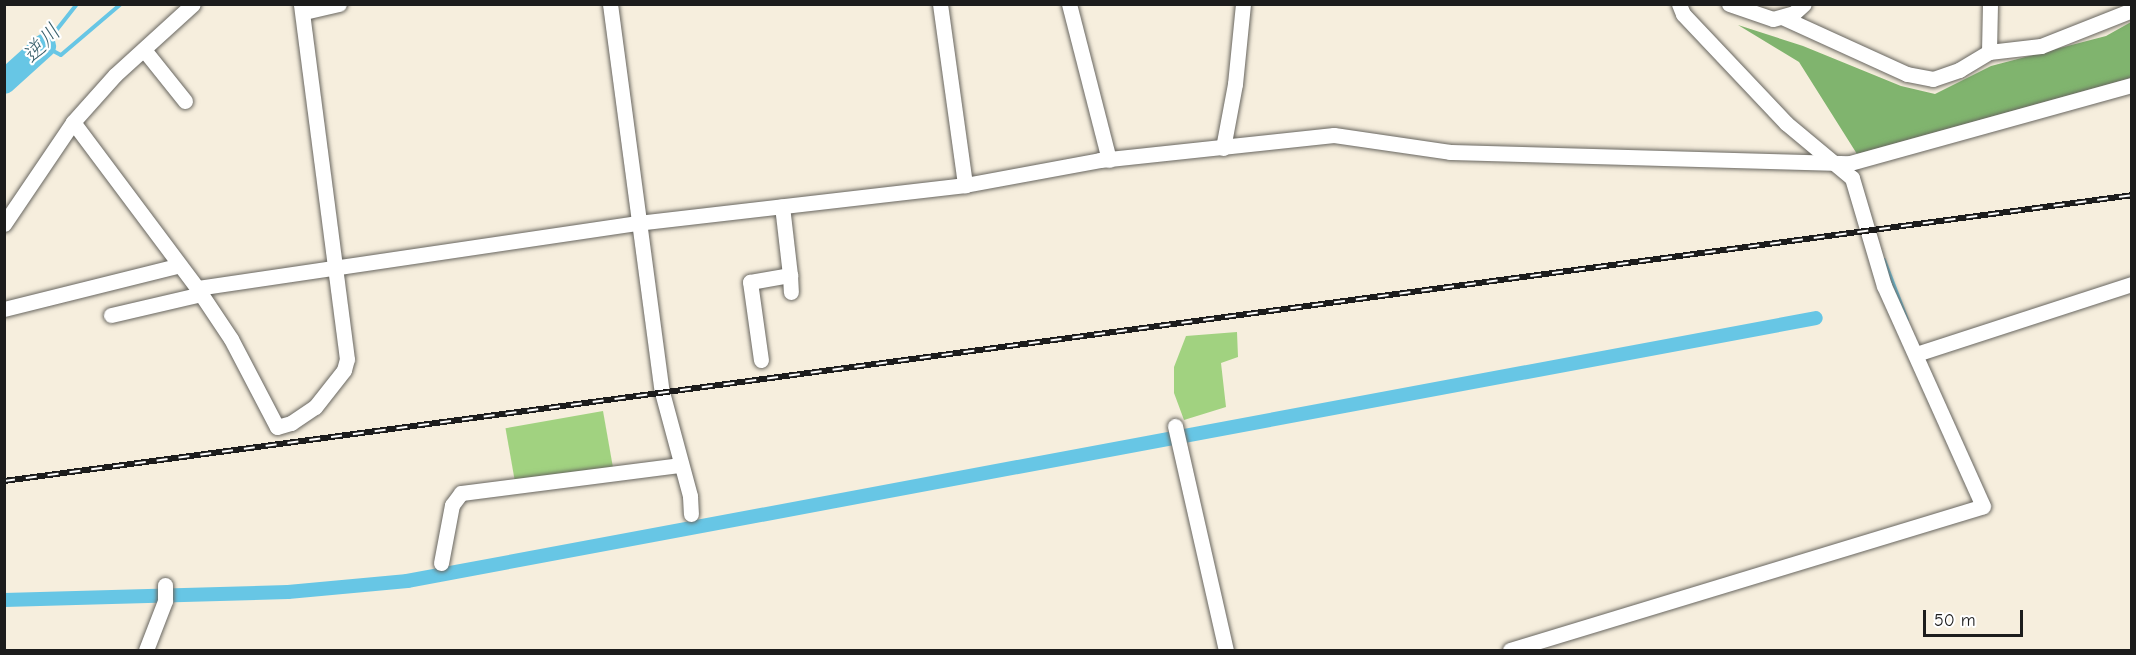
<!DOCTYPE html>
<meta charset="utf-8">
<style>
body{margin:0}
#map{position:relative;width:2136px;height:655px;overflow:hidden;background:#f6eedd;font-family:"Comic Neue","Klee One",sans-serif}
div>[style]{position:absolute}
.green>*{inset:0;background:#a1d280;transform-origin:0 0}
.forest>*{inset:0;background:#80b46e}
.stream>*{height:4px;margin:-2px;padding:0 2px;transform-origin:2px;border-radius:2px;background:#67c6e5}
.canal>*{height:14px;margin:-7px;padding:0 7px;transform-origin:7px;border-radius:7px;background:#67c6e5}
.river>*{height:24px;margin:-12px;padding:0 12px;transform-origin:12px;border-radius:12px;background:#67c6e5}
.roads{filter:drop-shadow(0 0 2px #686660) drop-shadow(0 0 2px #686660)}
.minor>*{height:15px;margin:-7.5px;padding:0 7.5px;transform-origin:7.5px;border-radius:7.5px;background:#fff}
.rail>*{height:6px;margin-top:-3px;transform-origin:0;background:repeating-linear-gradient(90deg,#fff 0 11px,#1c1c1c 0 22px);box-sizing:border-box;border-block:2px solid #1c1c1c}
span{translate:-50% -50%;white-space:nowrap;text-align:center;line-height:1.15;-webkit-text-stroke:4.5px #fff;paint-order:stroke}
.water-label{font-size:22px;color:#3a606c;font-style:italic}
.frame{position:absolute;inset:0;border:6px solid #1c1c1c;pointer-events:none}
.scale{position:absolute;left:1923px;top:610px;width:100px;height:27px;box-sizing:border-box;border:3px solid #1c1c1c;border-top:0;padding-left:8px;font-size:18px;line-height:21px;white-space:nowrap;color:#1c1c1c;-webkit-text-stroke:4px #fff;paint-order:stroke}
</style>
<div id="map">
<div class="green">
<i style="clip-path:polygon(1237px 332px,1238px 357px,1221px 363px,1226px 407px,1184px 420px,1174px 393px,1174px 367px,1186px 336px)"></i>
<i style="left:603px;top:411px;width:58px;height:99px;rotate:80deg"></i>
</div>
<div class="forest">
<i style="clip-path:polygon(2131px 22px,2131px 78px,1857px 154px,1799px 62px,1738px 25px,1803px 46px,1901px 86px,1935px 94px,1991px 66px,2106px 36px)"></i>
</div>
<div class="stream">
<i style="left:77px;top:4px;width:53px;rotate:128.2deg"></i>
<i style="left:44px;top:46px;width:19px;rotate:28deg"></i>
<i style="left:61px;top:55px;width:79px;rotate:-40.4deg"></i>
<i style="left:1884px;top:260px;width:64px;rotate:69deg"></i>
</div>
<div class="canal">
<i style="left:4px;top:600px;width:284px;rotate:-1.6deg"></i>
<i style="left:288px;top:592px;width:120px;rotate:-5.3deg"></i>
<i style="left:407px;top:581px;width:1433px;rotate:-10.57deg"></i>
</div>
<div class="river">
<i style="left:4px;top:82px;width:54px;rotate:-42deg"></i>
</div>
<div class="roads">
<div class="minor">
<i style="left:610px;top:4px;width:391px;rotate:82.4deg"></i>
<i style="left:662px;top:392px;width:108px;rotate:74.9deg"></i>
<i style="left:690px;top:496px;width:18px;rotate:87deg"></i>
<i style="left:940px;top:4px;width:183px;rotate:82.1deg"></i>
<i style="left:1069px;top:4px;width:161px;rotate:75.6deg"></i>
<i style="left:1729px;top:4px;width:46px;rotate:18.8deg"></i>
<i style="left:1773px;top:19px;width:22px;rotate:-16deg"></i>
<i style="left:1794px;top:13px;width:13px;rotate:-42deg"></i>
<i style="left:304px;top:12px;width:36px;rotate:-13deg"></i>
<i style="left:1784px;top:18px;width:135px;rotate:24.5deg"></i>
<i style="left:1907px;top:74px;width:26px;rotate:11deg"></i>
<i style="left:1933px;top:79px;width:28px;rotate:-19deg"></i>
<i style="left:1959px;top:70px;width:35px;rotate:-31deg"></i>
<i style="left:1989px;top:52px;width:52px;rotate:-6.6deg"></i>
<i style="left:2041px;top:46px;width:98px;rotate:-21.6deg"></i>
<i style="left:145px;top:51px;width:64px;rotate:51.3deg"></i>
<i style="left:1989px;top:52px;width:48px;rotate:-88.8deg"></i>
<i style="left:73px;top:122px;width:207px;rotate:53.2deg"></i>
<i style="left:197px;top:288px;width:61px;rotate:56.3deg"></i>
<i style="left:231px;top:339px;width:99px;rotate:62.4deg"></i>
<i style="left:277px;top:427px;width:15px;rotate:-16deg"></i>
<i style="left:291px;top:423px;width:29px;rotate:-34deg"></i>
<i style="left:315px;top:407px;width:47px;rotate:-51.9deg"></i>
<i style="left:344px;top:370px;width:11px;rotate:-75deg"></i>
<i style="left:347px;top:359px;width:358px;rotate:-97.4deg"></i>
<i style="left:1223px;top:148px;width:65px;rotate:-79.4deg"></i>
<i style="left:1235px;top:84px;width:80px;rotate:-84.3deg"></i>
<i style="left:4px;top:224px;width:123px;rotate:-55.9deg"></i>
<i style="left:73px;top:122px;width:63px;rotate:-48.2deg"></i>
<i style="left:115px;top:75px;width:105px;rotate:-42.3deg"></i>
<i style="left:790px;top:275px;width:17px;rotate:87deg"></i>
<i style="left:197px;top:288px;width:445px;rotate:-8.4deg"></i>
<i style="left:637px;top:223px;width:330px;rotate:-6.6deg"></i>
<i style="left:965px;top:185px;width:137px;rotate:-10.5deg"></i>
<i style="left:1100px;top:160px;width:235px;rotate:-6.1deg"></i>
<i style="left:1334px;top:135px;width:117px;rotate:8.3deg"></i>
<i style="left:1450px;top:152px;width:400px;rotate:1.6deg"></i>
<i style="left:1850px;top:163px;width:293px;rotate:-15.5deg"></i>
<i style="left:4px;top:309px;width:178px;rotate:-14deg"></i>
<i style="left:111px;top:315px;width:92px;rotate:-13.1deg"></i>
<i style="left:1916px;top:354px;width:227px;rotate:-18deg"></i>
<i style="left:761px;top:360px;width:79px;rotate:-98deg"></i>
<i style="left:750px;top:282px;width:41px;rotate:-9.9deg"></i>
<i style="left:790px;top:275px;width:69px;rotate:-96.6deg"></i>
<i style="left:1175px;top:426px;width:230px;rotate:77.2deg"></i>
<i style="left:441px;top:563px;width:59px;rotate:-79.3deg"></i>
<i style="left:452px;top:505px;width:15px;rotate:-53deg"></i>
<i style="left:461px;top:493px;width:220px;rotate:-7.3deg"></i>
<i style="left:146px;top:650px;width:53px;rotate:-68.8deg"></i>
<i style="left:165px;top:601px;width:16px;rotate:-90deg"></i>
<i style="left:1510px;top:650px;width:494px;rotate:-16.9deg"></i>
<i style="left:1983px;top:506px;width:241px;rotate:-114.2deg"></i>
<i style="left:1884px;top:286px;width:113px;rotate:-106.5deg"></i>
<i style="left:1852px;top:178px;width:86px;rotate:-140.2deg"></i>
<i style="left:1786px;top:123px;width:150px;rotate:-133.4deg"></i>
<i style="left:1683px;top:14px;width:11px;rotate:-112deg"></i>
</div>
</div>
<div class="rail">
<i style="left:4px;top:481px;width:2147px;rotate:-7.65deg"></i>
</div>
<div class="water-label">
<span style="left:42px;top:44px;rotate:-47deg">逆川</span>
</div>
<div class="frame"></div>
<div class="scale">50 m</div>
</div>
